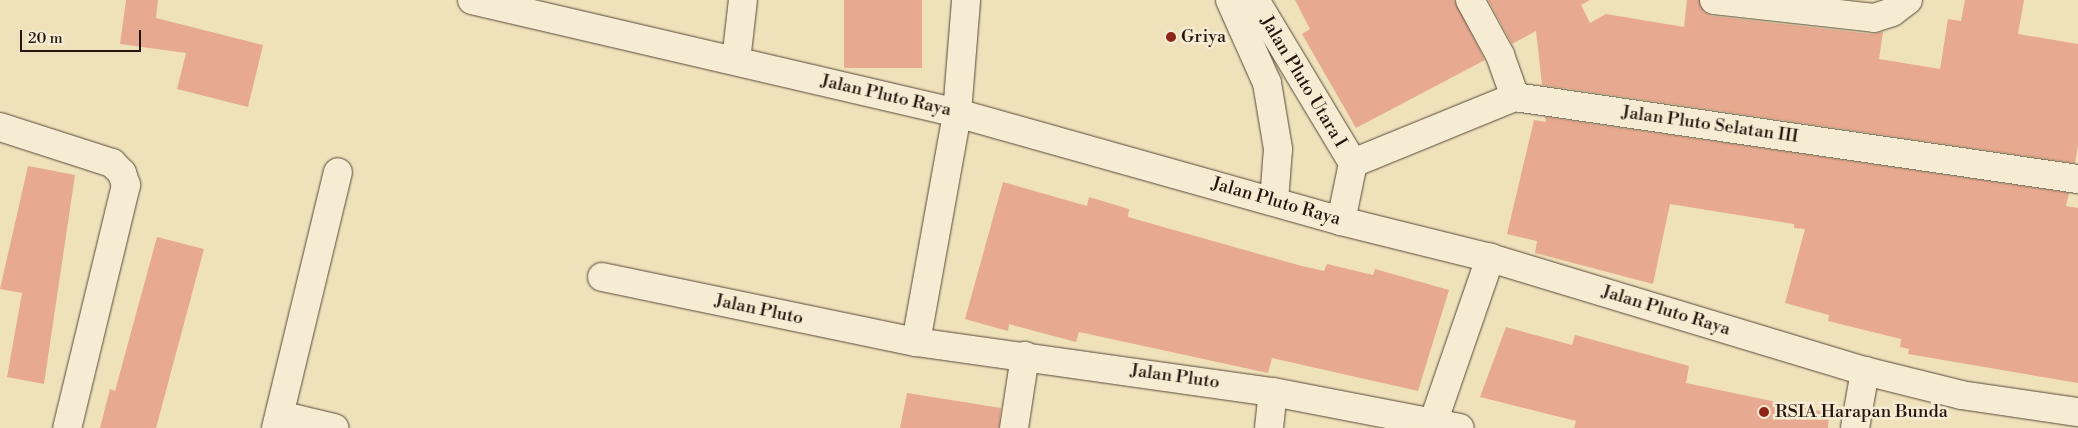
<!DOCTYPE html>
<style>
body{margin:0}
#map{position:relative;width:2078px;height:428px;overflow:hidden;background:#efe2bb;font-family:"Libre Bodoni",serif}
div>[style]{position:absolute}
.building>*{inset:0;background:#e7a98f;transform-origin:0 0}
.roads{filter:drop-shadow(0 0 1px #584839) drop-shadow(0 0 1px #584839)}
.minor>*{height:28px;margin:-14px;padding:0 14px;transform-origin:14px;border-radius:14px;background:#f5ecd3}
.dots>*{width:14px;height:14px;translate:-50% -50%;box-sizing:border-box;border:2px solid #f5ecd3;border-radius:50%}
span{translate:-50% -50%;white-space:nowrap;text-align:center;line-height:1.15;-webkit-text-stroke:5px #f5ecd3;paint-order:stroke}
.poi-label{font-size:18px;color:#26150e}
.left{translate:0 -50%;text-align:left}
.street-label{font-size:18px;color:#26150e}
.scale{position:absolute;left:20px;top:30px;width:121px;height:22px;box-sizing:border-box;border:2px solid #26150e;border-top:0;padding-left:6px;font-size:15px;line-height:18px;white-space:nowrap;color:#26150e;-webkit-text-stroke:4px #f5ecd3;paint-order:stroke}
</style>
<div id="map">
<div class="building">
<i style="clip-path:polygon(126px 0,158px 0,156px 18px,263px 45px,248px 107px,177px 89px,186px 53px,120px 44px)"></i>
<i style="left:844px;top:0;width:78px;height:68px"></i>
<i style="clip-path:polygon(1295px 0,1454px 0,1485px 60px,1356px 128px,1302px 34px,1310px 29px)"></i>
<i style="clip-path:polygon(1488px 0,1590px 0,1581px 5px,1590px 23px,1606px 14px,1684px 27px,1687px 0,1699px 0,1704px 12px,1712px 16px,1872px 34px,1883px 32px,1879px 59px,1940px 69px,1948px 19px,1961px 21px,1965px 0,2024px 0,2018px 34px,2078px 44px,2078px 145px,2075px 163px,1542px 85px,1536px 31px,1512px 44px)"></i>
<i style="clip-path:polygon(1545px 117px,2069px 193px,2066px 206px,2078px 208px,2078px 383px,1908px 354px,1909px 349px,1900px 347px,1901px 339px,1828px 321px,1829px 315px,1785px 303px,1805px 229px,1794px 228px,1794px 224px,1670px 204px,1653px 284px,1535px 253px,1537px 241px,1507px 234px,1534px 120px,1546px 122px)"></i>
<i style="clip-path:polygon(28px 166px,75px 175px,44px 384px,7px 377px,22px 293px,0 289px)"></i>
<i style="clip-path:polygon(1003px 182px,1087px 206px,1089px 197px,1129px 209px,1128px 217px,1298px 265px,1324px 271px,1327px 264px,1373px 275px,1375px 269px,1449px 290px,1418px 391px,1272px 358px,1268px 373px,1079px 332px,1076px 342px,1009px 324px,1008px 331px,965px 319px)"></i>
<i style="clip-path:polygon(157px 237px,204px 249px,156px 428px,100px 428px,110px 389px,115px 391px)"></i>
<i style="clip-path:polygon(1506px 327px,1572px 345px,1575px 335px,1689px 366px,1686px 383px,1829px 413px,1828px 428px,1574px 428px,1576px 421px,1480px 397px)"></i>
<i style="clip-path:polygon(907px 393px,1001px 408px,999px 428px,900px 428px)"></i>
</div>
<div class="roads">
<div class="minor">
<i style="left:472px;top:0;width:498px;rotate:13.1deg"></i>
<i style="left:957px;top:113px;width:399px;rotate:15.7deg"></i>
<i style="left:1341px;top:221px;width:154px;rotate:13.9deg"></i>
<i style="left:1490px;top:258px;width:392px;rotate:16.8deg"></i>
<i style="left:1865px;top:371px;width:99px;rotate:14deg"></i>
<i style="left:1961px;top:395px;width:118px;rotate:8.3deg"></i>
<i style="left:1230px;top:0;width:91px;rotate:66deg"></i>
<i style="left:1267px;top:83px;width:67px;rotate:80.5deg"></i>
<i style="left:1278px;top:149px;width:52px;rotate:94.4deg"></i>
<i style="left:1255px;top:0;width:190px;rotate:59deg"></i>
<i style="left:1470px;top:0;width:63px;rotate:61.4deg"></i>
<i style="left:1500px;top:55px;width:45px;rotate:70.3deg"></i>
<i style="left:1714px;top:0;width:161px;rotate:6.4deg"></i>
<i style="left:1874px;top:18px;width:19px;rotate:-18deg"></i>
<i style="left:1892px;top:12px;width:20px;rotate:-37deg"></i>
<i style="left:736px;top:61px;width:61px;rotate:-83.5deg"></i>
<i style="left:0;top:127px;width:118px;rotate:17.8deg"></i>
<i style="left:112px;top:163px;width:14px;rotate:45deg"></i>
<i style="left:122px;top:173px;width:13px;rotate:72deg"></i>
<i style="left:126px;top:185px;width:250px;rotate:103.6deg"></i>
<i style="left:1353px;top:163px;width:175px;rotate:-22.2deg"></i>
<i style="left:1515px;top:97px;width:569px;rotate:8.29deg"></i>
<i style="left:1341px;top:221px;width:59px;rotate:-78.3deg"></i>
<i style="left:602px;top:277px;width:321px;rotate:11.7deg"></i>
<i style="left:916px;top:342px;width:360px;rotate:8deg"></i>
<i style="left:1273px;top:392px;width:190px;rotate:10.9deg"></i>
<i style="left:916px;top:342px;width:233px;rotate:-79.8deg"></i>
<i style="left:957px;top:113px;width:113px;rotate:-85.4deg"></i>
<i style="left:280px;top:415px;width:56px;rotate:13.5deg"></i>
<i style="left:1433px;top:423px;width:175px;rotate:-70.9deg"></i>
<i style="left:276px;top:428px;width:263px;rotate:-76.4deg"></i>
<i style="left:1014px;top:428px;width:73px;rotate:-81.3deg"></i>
<i style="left:1269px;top:428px;width:36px;rotate:-84deg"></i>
<i style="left:1855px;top:428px;width:58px;rotate:-80deg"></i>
</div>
</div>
<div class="dots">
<i style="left:1171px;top:37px;background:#8f2418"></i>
<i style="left:1764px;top:412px;background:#8f2418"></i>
</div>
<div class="poi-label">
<span class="left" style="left:1181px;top:37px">Griya</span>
<span class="left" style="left:1775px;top:412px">RSIA Harapan Bunda</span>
</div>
<div class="street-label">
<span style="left:1303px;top:82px;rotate:59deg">Jalan Pluto Utara I</span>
<span style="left:886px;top:96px;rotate:13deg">Jalan Pluto Raya</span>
<span style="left:1710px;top:125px;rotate:8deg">Jalan Pluto Selatan III</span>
<span style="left:1276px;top:202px;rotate:16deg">Jalan Pluto Raya</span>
<span style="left:759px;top:310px;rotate:12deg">Jalan Pluto</span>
<span style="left:1666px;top:311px;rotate:17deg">Jalan Pluto Raya</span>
<span style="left:1175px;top:377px;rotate:8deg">Jalan Pluto</span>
</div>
<div class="scale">20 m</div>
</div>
